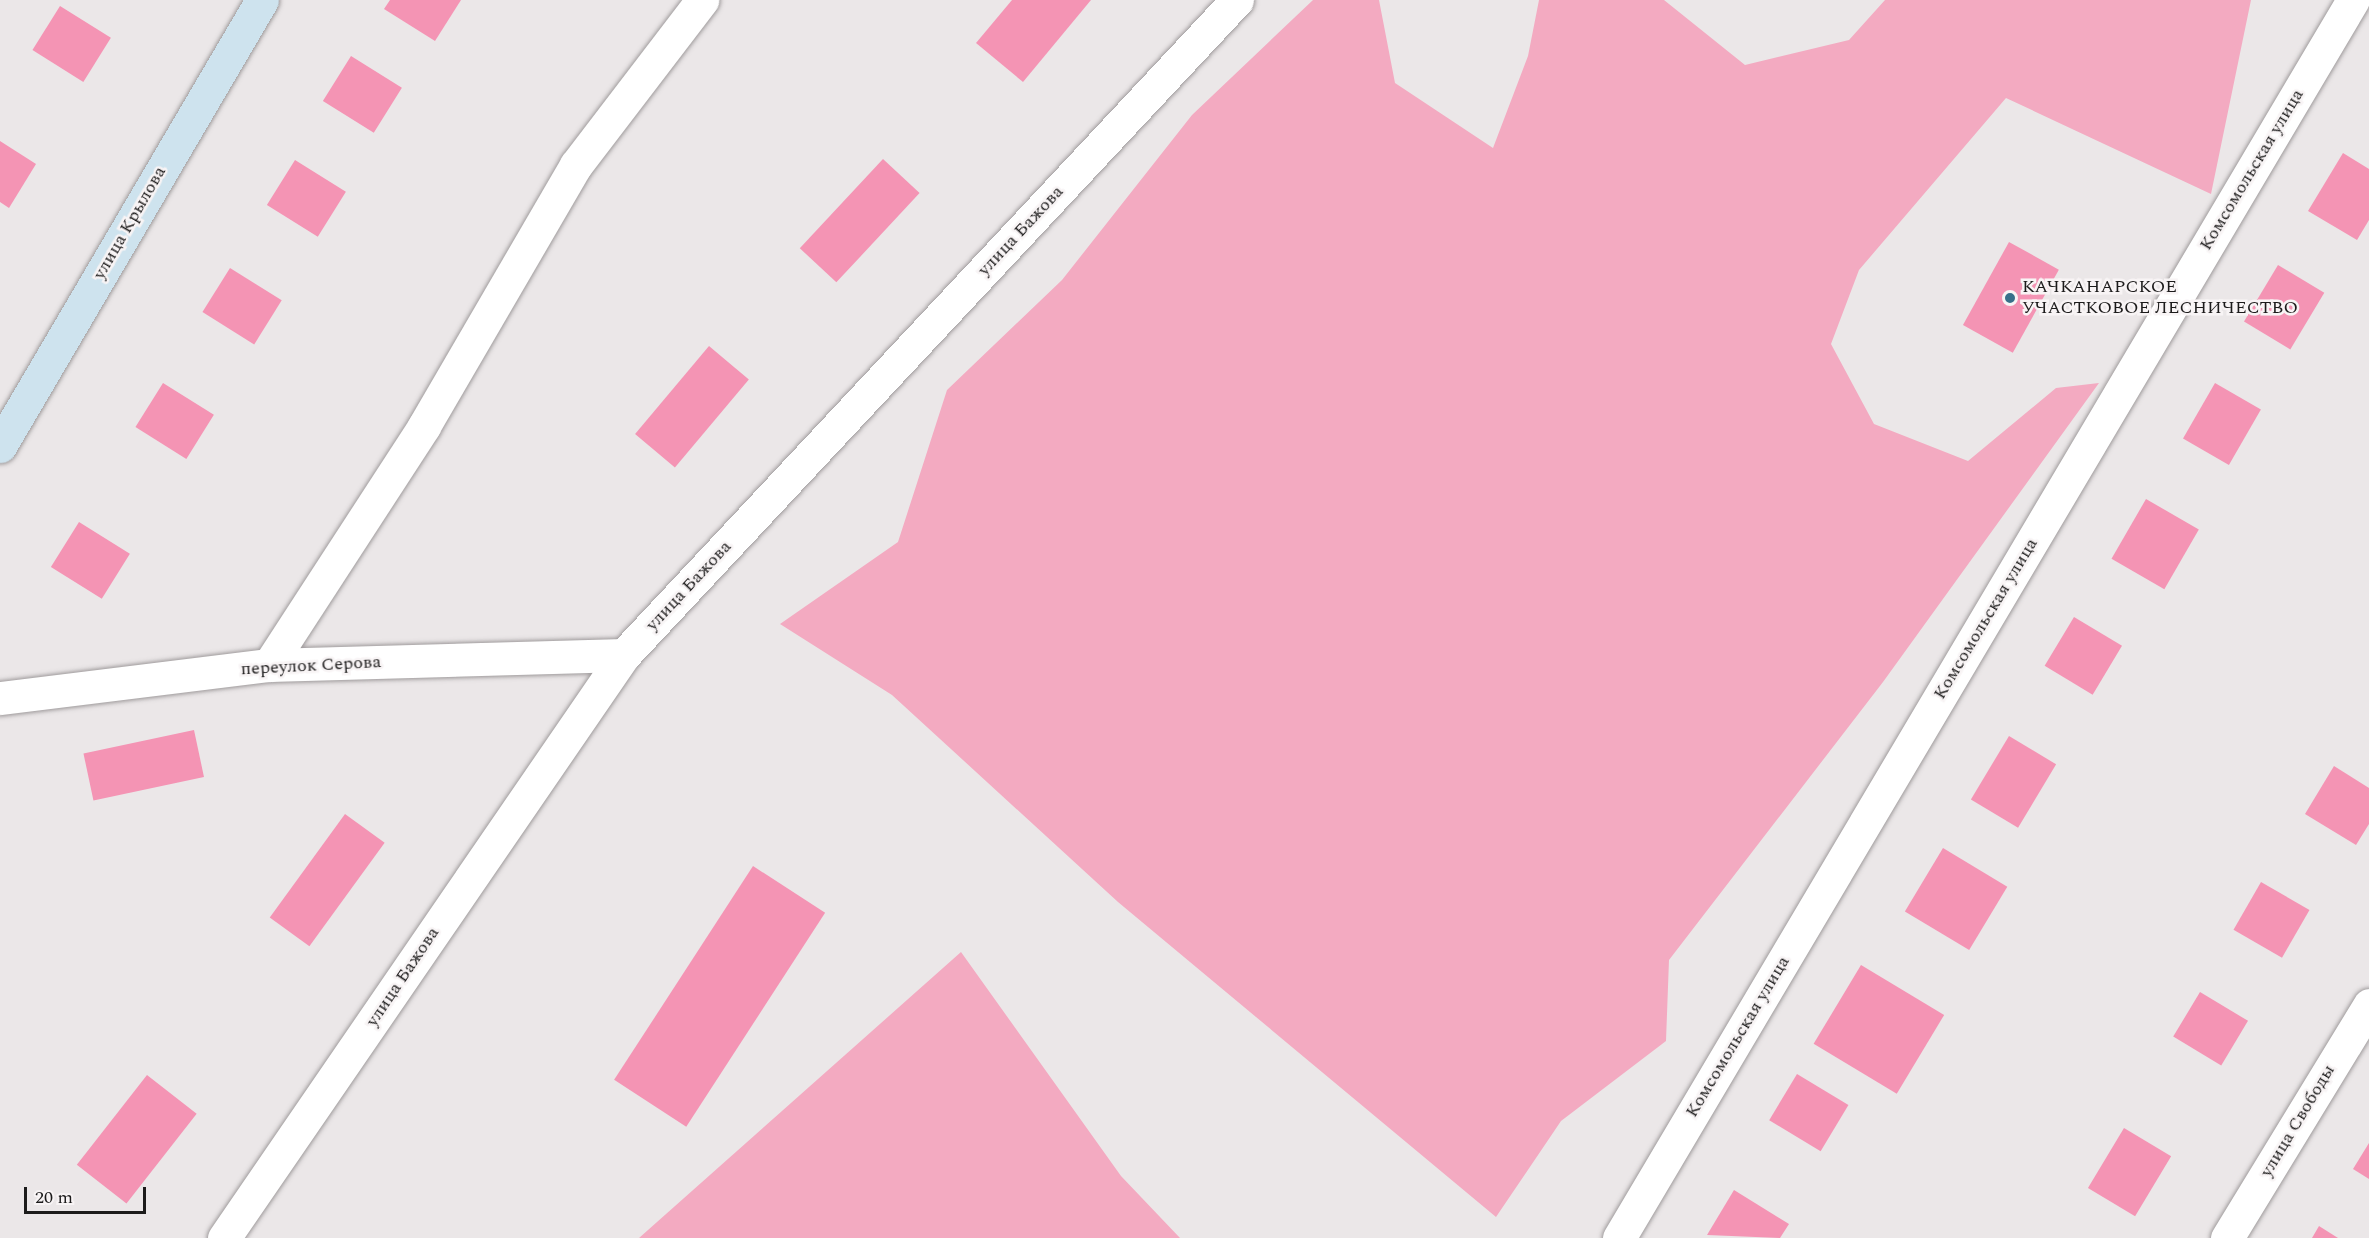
<!DOCTYPE html>
<meta charset="utf-8">
<style>
body{margin:0}
#map{position:relative;width:2369px;height:1238px;overflow:hidden;background:#ebe7e8;font-family:Spectral,serif}
div>[style]{position:absolute}
.green>*{inset:0;background:#f3aac1}
.building>*{inset:0;background:#f494b4;transform-origin:0 0}
.roads{filter:drop-shadow(0 0 2px #9f9b9c) drop-shadow(0 0 2px #9f9b9c)}
.street>*{height:33px;margin:-16.5px;padding:0 16.5px;transform-origin:16.5px;border-radius:16.5px;background:#fff}
.secondary>*{height:33px;margin:-16.5px;padding:0 16.5px;transform-origin:16.5px;border-radius:16.5px;background:#cee3ee}
.dots>*{width:16px;height:16px;translate:-50% -50%;box-sizing:border-box;border:3px solid #f8f4f5;border-radius:50%}
span{translate:-50% -50%;white-space:nowrap;text-align:center;line-height:1.15;-webkit-text-stroke:5px #f8f4f5;paint-order:stroke}
.street-label{font-size:18px;color:#1c1b1b}
.poi-label{font-size:18px;color:#1c1b1b}
.left{translate:0 -50%;text-align:left}
.scale{position:absolute;left:24px;top:1187px;width:122px;height:27px;box-sizing:border-box;border:3px solid #1c1b1b;border-top:0;padding-left:8px;font-size:18px;line-height:21px;white-space:nowrap;color:#1c1b1b;-webkit-text-stroke:4px #f8f4f5;paint-order:stroke}
</style>
<div id="map">
<div class="green">
<i style="clip-path:polygon(1313px 0,1379px 0,1395px 83px,1493px 148px,1528px 56px,1539px 0,1664px 0,1745px 65px,1849px 40px,1885px 0,2251px 0,2211px 194px,2006px 98px,1859px 270px,1831px 344px,1874px 424px,1968px 461px,2056px 388px,2099px 383px,1883px 682px,1669px 960px,1666px 1041px,1561px 1121px,1496px 1217px,1118px 902px,892px 695px,780px 624px,898px 542px,947px 390px,1062px 280px,1192px 115px)"></i>
<i style="clip-path:polygon(961px 952px,1121px 1176px,1180px 1238px,639px 1238px)"></i>
</div>
<div class="building">
<i style="clip-path:polygon(390px 0,461px 0,435px 41px,384px 9px)"></i>
<i style="clip-path:polygon(1012px 0,1091px 0,1023px 82px,976px 43px)"></i>
<i style="left:60px;top:6px;width:60px;height:52px;rotate:32deg"></i>
<i style="left:351px;top:56px;width:60px;height:53px;rotate:32deg"></i>
<i style="clip-path:polygon(0 141px,36px 164px,9px 208px,0 202px)"></i>
<i style="clip-path:polygon(2343px 153px,2369px 169px,2369px 220px,2357px 240px,2308px 211px)"></i>
<i style="left:883px;top:159px;width:50px;height:122px;rotate:43deg"></i>
<i style="left:295px;top:160px;width:60px;height:53px;rotate:32deg"></i>
<i style="left:2009px;top:242px;width:57px;height:95px;rotate:29deg"></i>
<i style="left:2278px;top:265px;width:54px;height:66px;rotate:31deg"></i>
<i style="left:230px;top:268px;width:61px;height:52px;rotate:32deg"></i>
<i style="left:709px;top:346px;width:52px;height:115px;rotate:40deg"></i>
<i style="left:163px;top:383px;width:60px;height:52px;rotate:32deg"></i>
<i style="left:2215px;top:383px;width:53px;height:64px;rotate:30deg"></i>
<i style="left:2146px;top:499px;width:61px;height:69px;rotate:30deg"></i>
<i style="left:79px;top:522px;width:60px;height:53px;rotate:32deg"></i>
<i style="left:2074px;top:617px;width:56px;height:57px;rotate:31deg"></i>
<i style="left:194px;top:730px;width:48px;height:113px;rotate:78deg"></i>
<i style="left:2009px;top:736px;width:55px;height:74px;rotate:31deg"></i>
<i style="clip-path:polygon(2334px 766px,2369px 788px,2369px 824px,2356px 845px,2305px 814px)"></i>
<i style="left:345px;top:814px;width:49px;height:128px;rotate:36deg"></i>
<i style="left:1943px;top:848px;width:75px;height:74px;rotate:31deg"></i>
<i style="left:753px;top:866px;width:86px;height:255px;rotate:33deg"></i>
<i style="left:2261px;top:882px;width:56px;height:55px;rotate:30deg"></i>
<i style="left:1861px;top:965px;width:97px;height:92px;rotate:31deg"></i>
<i style="left:2200px;top:992px;width:56px;height:52px;rotate:31deg"></i>
<i style="left:1797px;top:1074px;width:60px;height:54px;rotate:31deg"></i>
<i style="left:147px;top:1075px;width:63px;height:114px;rotate:38deg"></i>
<i style="left:2124px;top:1128px;width:55px;height:70px;rotate:31deg"></i>
<i style="clip-path:polygon(2369px 1143px,2369px 1179px,2353px 1169px)"></i>
<i style="clip-path:polygon(1734px 1190px,1789px 1224px,1780px 1238px,1707px 1235px)"></i>
<i style="clip-path:polygon(2319px 1226px,2338px 1238px,2312px 1238px)"></i>
</div>
<div class="roads">
<div class="street">
<i style="left:269px;top:665px;width:285px;rotate:-57deg"></i>
<i style="left:424px;top:426px;width:302px;rotate:-59.8deg"></i>
<i style="left:576px;top:165px;width:208px;rotate:-52.6deg"></i>
<i style="left:0;top:698px;width:271px;rotate:-7deg"></i>
<i style="left:269px;top:665px;width:355px;rotate:-1.6deg"></i>
<i style="left:224px;top:1238px;width:707px;rotate:-55.55deg"></i>
<i style="left:624px;top:655px;width:897px;rotate:-46.9deg"></i>
<i style="left:1619px;top:1238px;width:1439px;rotate:-59.34deg"></i>
<i style="left:2227px;top:1238px;width:273px;rotate:-58.6deg"></i>
</div>
<div class="secondary">
<i style="left:0;top:446px;width:517px;rotate:-59.57deg"></i>
</div>
</div>
<div class="dots">
<i style="left:2010px;top:298px;background:#386f8a"></i>
</div>
<div class="street-label">
<span style="left:2252px;top:170px;rotate:-59deg">Комсомольская улица</span>
<span style="left:130px;top:223px;rotate:-60deg">улица Крылова</span>
<span style="left:1021px;top:231px;rotate:-47deg">улица Бажова</span>
<span style="left:689px;top:586px;rotate:-47deg">улица Бажова</span>
<span style="left:1986px;top:619px;rotate:-59deg">Комсомольская улица</span>
<span style="left:311px;top:666px;rotate:-3deg">переулок Серова</span>
<span style="left:403px;top:977px;rotate:-56deg">улица Бажова</span>
<span style="left:1738px;top:1037px;rotate:-59deg">Комсомольская улица</span>
<span style="left:2298px;top:1121px;rotate:-59deg">улица Свободы</span>
</div>
<div class="poi-label">
<span class="left" style="left:2022px;top:298px">КАЧКАНАРСКОЕ<br>УЧАСТКОВОЕ ЛЕСНИЧЕСТВО</span>
</div>
<div class="scale">20 m</div>
</div>
